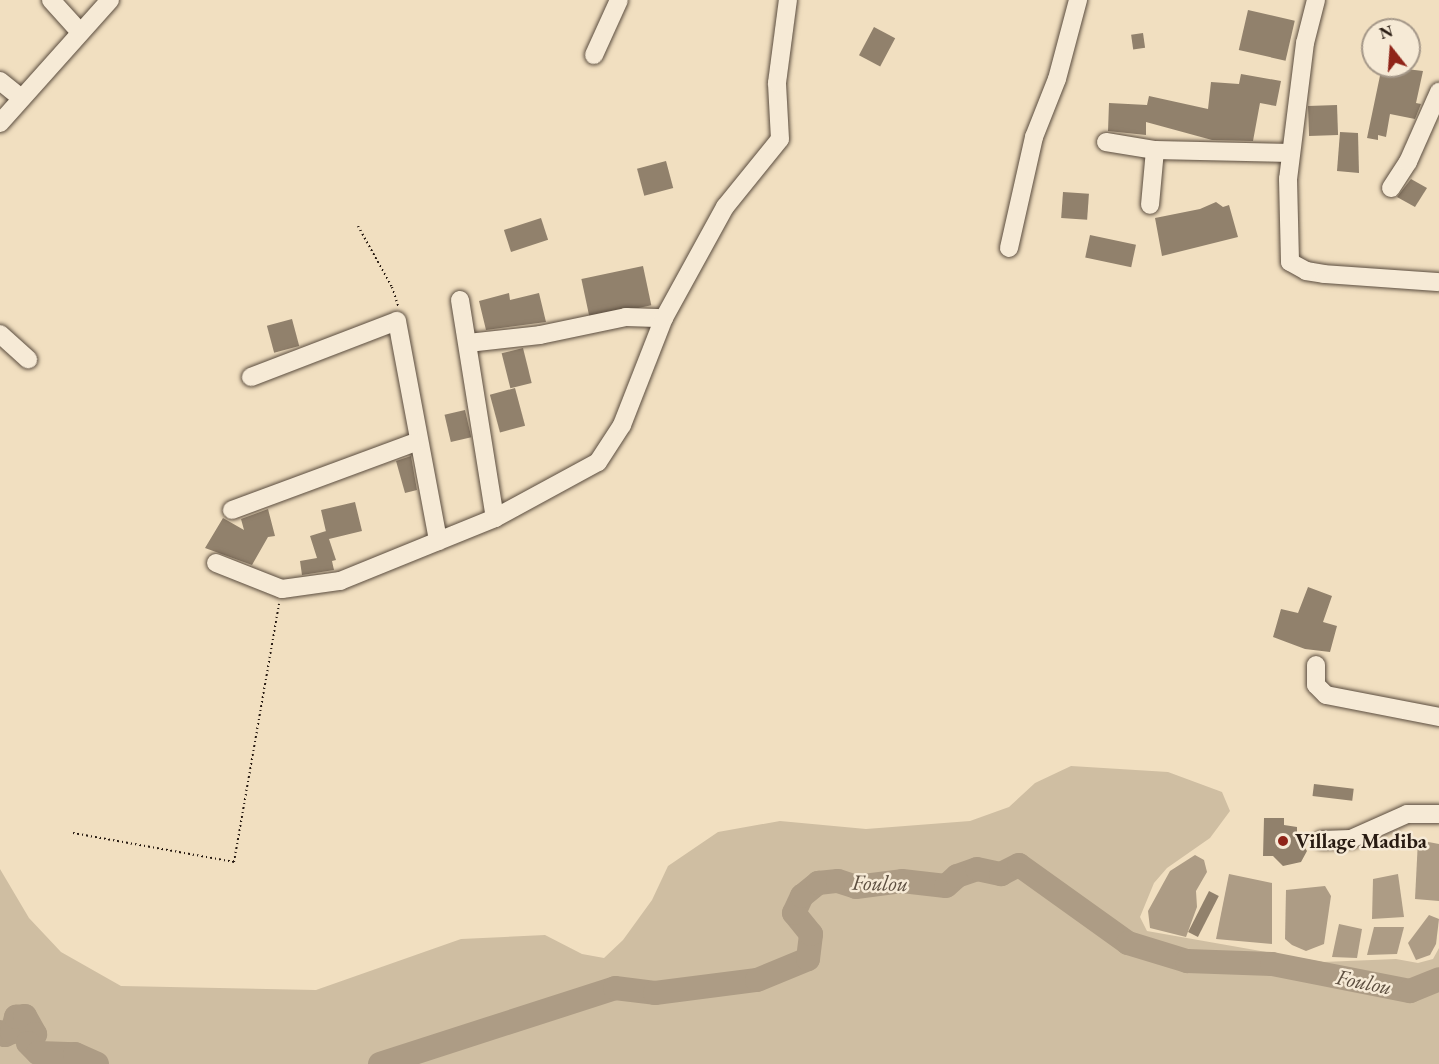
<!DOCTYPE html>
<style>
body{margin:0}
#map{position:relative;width:1439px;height:1064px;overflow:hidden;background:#f1dfc0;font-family:"EB Garamond",serif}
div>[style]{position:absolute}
.green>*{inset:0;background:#cfbea2}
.water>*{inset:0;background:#ad9c85}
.river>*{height:24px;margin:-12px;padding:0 12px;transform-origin:12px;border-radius:12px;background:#ad9c85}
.building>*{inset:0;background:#91816c;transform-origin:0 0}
.path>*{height:2px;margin-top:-1px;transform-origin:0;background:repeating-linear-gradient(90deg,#281b12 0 1.5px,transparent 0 4.5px)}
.roads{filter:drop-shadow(0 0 2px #5a4c3e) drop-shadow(0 0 2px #5a4c3e)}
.minor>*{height:18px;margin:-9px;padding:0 9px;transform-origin:9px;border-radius:9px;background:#f6ead6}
.dots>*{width:16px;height:16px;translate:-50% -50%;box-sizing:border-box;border:3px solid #f6ead6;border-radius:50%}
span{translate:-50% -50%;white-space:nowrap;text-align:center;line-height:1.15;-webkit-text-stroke:5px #f6ead6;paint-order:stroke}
.poi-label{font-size:21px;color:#281b12;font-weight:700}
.left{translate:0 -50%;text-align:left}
.water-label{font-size:22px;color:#5d4f40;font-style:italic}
.north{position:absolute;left:1361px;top:18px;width:60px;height:60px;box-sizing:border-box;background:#f6ead6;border:2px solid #a49788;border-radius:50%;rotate:343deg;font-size:16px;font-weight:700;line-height:24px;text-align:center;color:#281b12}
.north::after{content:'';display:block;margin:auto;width:21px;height:27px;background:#8f2418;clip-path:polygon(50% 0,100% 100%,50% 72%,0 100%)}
</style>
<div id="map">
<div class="green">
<i style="clip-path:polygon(1071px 766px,1168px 772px,1222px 792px,1230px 811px,1210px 838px,1167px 868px,1154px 883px,1140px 917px,1147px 931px,1323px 962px,1396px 959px,1418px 963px,1433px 959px,1439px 948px,1439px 1064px,0 1064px,0 869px,29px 918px,61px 952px,121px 986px,316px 990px,461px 939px,545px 935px,582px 954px,604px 958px,623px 940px,652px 900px,668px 866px,718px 832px,780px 821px,866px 829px,970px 821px,1009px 807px,1035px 783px)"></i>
</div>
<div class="water">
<i style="clip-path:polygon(1418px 840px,1439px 844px,1439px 901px,1415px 899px)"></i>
<i style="clip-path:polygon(1195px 855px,1204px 860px,1207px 872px,1196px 891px,1197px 907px,1186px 937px,1150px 928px,1148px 911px,1170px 871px)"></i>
<i style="clip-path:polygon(1229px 874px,1272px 883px,1272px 944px,1216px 939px)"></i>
<i style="clip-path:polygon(1398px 874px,1404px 917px,1372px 919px,1373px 879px)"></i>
<i style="clip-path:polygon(1325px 886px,1331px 896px,1324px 944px,1306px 951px,1292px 945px,1285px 939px,1286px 890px)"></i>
<i style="clip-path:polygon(1429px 915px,1439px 919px,1436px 944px,1430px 955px,1416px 960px,1408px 943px)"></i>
<i style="clip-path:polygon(1339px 924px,1362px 929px,1357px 958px,1332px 957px)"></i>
<i style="clip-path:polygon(1374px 927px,1404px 927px,1397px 954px,1367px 955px)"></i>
</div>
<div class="river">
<i style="left:0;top:1032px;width:6px;rotate:31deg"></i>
<i style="left:5px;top:1035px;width:8px;rotate:-23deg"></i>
<i style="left:12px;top:1032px;width:16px;rotate:-75deg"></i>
<i style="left:16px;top:1017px;width:9px;rotate:-6deg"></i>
<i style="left:25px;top:1016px;width:21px;rotate:61deg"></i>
<i style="left:35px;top:1034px;width:11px;rotate:128deg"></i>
<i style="left:28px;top:1043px;width:14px;rotate:45deg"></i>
<i style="left:38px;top:1053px;width:37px;rotate:2deg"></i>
<i style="left:75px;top:1054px;width:24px;rotate:24deg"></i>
<i style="left:380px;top:1064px;width:247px;rotate:-17.9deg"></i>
<i style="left:615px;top:988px;width:40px;rotate:7.1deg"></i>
<i style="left:655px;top:993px;width:103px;rotate:-7.3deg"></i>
<i style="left:757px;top:980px;width:55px;rotate:-22.4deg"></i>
<i style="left:808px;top:959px;width:25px;rotate:-83deg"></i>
<i style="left:811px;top:934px;width:27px;rotate:-129deg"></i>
<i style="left:794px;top:913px;width:19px;rotate:-65deg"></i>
<i style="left:802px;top:896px;width:21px;rotate:-39deg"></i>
<i style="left:818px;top:883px;width:20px;rotate:-6deg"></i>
<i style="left:838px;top:881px;width:19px;rotate:18deg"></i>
<i style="left:856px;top:887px;width:46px;rotate:-7.4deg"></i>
<i style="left:902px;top:881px;width:44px;rotate:6.5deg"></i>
<i style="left:946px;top:886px;width:15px;rotate:-42deg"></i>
<i style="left:957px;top:876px;width:21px;rotate:-19deg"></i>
<i style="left:977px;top:869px;width:25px;rotate:12deg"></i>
<i style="left:1001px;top:874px;width:20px;rotate:-27deg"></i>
<i style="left:1019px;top:865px;width:134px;rotate:35.6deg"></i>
<i style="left:1128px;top:943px;width:62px;rotate:17deg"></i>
<i style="left:1187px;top:961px;width:85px;rotate:2deg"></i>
<i style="left:1272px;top:964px;width:141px;rotate:11.1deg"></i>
<i style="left:1410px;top:991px;width:31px;rotate:-22deg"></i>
</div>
<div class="building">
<i style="left:1248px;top:10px;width:48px;height:41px;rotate:13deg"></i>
<i style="left:874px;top:27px;width:24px;height:32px;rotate:28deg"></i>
<i style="left:1143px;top:33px;width:15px;height:12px;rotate:82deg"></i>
<i style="clip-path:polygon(1382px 66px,1423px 71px,1416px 103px,1421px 104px,1415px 119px,1390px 114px,1386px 137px,1378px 135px,1378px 140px,1367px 138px)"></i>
<i style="clip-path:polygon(1241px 74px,1281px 81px,1276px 106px,1260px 103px,1253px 141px,1212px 140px,1146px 122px,1146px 135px,1108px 131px,1109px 103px,1147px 105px,1149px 96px,1208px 109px,1211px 82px,1239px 84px)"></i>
<i style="left:1337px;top:105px;width:30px;height:29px;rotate:88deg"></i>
<i style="clip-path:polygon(1340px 132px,1358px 133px,1359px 173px,1337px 171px)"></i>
<i style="left:666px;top:161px;width:28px;height:30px;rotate:75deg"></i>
<i style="clip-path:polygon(1411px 179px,1427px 188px,1415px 207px,1397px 197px)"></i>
<i style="left:1063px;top:192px;width:26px;height:26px;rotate:4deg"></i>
<i style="clip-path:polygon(1216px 202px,1223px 207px,1229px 205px,1238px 237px,1162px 256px,1155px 218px,1200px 209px)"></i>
<i style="left:541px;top:218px;width:23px;height:39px;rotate:72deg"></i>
<i style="left:1090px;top:235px;width:47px;height:23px;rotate:12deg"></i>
<i style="left:643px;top:266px;width:40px;height:63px;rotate:78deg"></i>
<i style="clip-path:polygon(509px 293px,510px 300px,539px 293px,546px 322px,486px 330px,479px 301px)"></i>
<i style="left:292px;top:319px;width:28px;height:26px;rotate:75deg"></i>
<i style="left:523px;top:348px;width:36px;height:22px;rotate:76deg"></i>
<i style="left:515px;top:388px;width:39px;height:26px;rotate:75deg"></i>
<i style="left:465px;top:410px;width:28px;height:21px;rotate:77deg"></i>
<i style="clip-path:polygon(411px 456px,417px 490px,405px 493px,396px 461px)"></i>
<i style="clip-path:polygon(355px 502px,362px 531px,329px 539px,336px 560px,332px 561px,334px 570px,302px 575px,300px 561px,317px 558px,310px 536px,326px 531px,327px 536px,321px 510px)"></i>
<i style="clip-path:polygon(268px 509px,275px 536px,268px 537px,252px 565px,205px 548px,223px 518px,244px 530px,241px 519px)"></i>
<i style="clip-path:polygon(1308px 587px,1332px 596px,1323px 622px,1337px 626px,1330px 652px,1305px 649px,1273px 637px,1281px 609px,1298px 613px)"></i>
<i style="left:1314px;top:784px;width:40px;height:12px;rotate:7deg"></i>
<i style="clip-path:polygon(1264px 818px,1284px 818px,1284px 825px,1297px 827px,1297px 836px,1307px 851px,1301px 862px,1283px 866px,1273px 856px,1263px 856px)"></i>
<i style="left:1209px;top:891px;width:11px;height:46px;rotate:27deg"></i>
</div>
<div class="path">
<i style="left:358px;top:226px;width:70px;rotate:60.9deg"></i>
<i style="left:392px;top:287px;width:20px;rotate:72deg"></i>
<i style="left:73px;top:833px;width:164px;rotate:10.2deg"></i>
<i style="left:234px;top:862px;width:262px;rotate:-80.1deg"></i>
</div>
<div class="roads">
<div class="minor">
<i style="left:51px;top:0;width:43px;rotate:47.8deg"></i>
<i style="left:1316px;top:0;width:44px;rotate:104.3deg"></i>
<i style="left:1305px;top:43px;width:137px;rotate:97.1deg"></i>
<i style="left:1288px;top:179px;width:83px;rotate:88.6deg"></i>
<i style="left:1290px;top:262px;width:18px;rotate:29deg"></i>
<i style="left:1306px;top:271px;width:18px;rotate:9deg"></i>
<i style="left:1324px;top:274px;width:115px;rotate:4deg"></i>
<i style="left:594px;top:55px;width:60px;rotate:-65.6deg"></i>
<i style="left:0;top:81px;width:26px;rotate:39deg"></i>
<i style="left:0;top:123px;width:165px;rotate:-48.2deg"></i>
<i style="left:1106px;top:142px;width:50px;rotate:9.3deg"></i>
<i style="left:1155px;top:150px;width:55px;rotate:95.2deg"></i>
<i style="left:1155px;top:150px;width:136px;rotate:1.3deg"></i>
<i style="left:1391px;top:188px;width:31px;rotate:-57deg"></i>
<i style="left:1408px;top:162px;width:77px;rotate:-66.1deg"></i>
<i style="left:1009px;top:248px;width:114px;rotate:-77.3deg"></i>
<i style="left:1034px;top:137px;width:62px;rotate:-68.4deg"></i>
<i style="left:1057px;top:79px;width:82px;rotate:-75.1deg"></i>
<i style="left:460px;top:300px;width:221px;rotate:80.9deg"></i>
<i style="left:0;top:334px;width:38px;rotate:42deg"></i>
<i style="left:468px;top:343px;width:72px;rotate:-6.3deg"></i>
<i style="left:540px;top:335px;width:88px;rotate:-11.8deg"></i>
<i style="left:626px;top:317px;width:38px;rotate:2deg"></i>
<i style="left:251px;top:377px;width:156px;rotate:-21deg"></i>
<i style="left:397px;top:321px;width:224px;rotate:79.4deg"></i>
<i style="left:232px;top:510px;width:196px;rotate:-20.3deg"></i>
<i style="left:216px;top:563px;width:71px;rotate:21.5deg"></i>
<i style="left:282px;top:589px;width:59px;rotate:-7.9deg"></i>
<i style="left:340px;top:581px;width:167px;rotate:-22.1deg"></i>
<i style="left:495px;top:518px;width:117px;rotate:-28.5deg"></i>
<i style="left:598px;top:462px;width:44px;rotate:-57deg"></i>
<i style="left:622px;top:425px;width:115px;rotate:-68.6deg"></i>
<i style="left:664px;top:318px;width:127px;rotate:-61.2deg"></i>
<i style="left:725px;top:207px;width:87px;rotate:-51deg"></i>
<i style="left:780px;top:139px;width:56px;rotate:-93.1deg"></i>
<i style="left:777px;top:83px;width:84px;rotate:-82.5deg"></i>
<i style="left:1316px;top:665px;width:20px;rotate:90deg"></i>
<i style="left:1316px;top:685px;width:14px;rotate:45deg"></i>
<i style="left:1326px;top:695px;width:115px;rotate:11deg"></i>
<i style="left:1322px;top:840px;width:29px;rotate:-2deg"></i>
<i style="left:1351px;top:839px;width:61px;rotate:-24.1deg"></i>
<i style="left:1407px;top:814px;width:32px"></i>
</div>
</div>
<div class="dots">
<i style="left:1283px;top:841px;background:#8f2418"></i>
</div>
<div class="poi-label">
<span class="left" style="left:1295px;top:841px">Village Madiba</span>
</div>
<div class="water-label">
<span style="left:880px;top:883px;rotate:1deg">Foulou</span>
<span style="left:1364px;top:982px;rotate:11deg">Foulou</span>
</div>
<div class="north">N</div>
</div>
